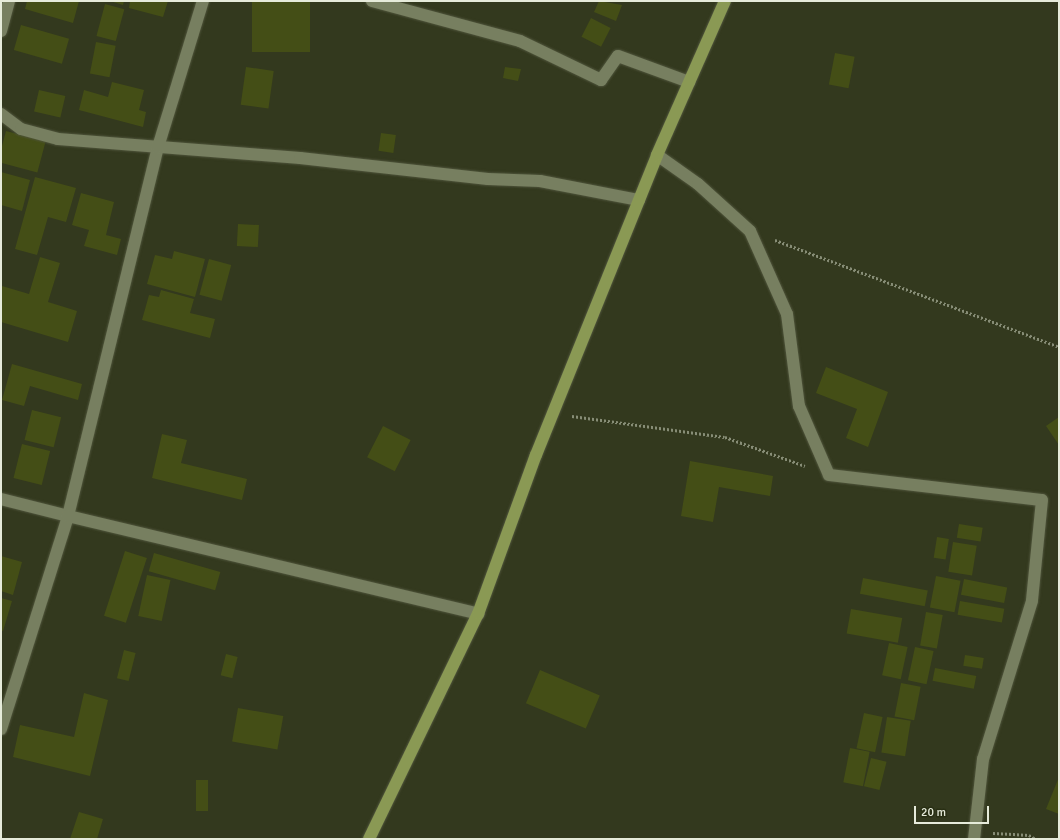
<!DOCTYPE html>
<style>
body{margin:0}
#map{position:relative;width:1060px;height:840px;overflow:hidden;background:#33391e;font-family:Signika,sans-serif}
div>[style]{position:absolute}
.building>*{inset:0;background:#444e16;transform-origin:0 0}
.path>*{height:2.5px;margin-top:-1.25px;transform-origin:0;background:repeating-linear-gradient(90deg,#878d76 0 2px,transparent 0 4px)}
.roads{filter:drop-shadow(0 0 1px #50553c) drop-shadow(0 0 1px #50553c)}
.street>*{height:12px;margin:-6px;padding:0 6px;transform-origin:6px;border-radius:6px;background:#777f60}
.primary>*{height:12px;margin:-6px;padding:0 6px;transform-origin:6px;border-radius:6px;background:#8a9954}
span{translate:-50% -50%;white-space:nowrap;text-align:center;line-height:1.15;-webkit-text-stroke:3px #292f14;paint-order:stroke}
.frame{position:absolute;inset:0;border:2px solid #e6ebda;pointer-events:none}
.scale{position:absolute;left:914px;top:806px;width:75px;height:18px;box-sizing:border-box;border:2px solid #e6ebda;border-top:0;padding-left:5px;font-size:12px;line-height:14px;white-space:nowrap;color:#e6ebda;-webkit-text-stroke:3px #292f14;paint-order:stroke}
</style>
<div id="map">
<div class="building">
<i style="clip-path:polygon(27px 1px,79px 1px,73px 23px,25px 9px)"></i>
<i style="clip-path:polygon(110px 1px,124px 1px,123px 5px)"></i>
<i style="clip-path:polygon(130px 1px,168px 1px,163px 17px,129px 8px)"></i>
<i style="left:252px;top:1px;width:58px;height:51px"></i>
<i style="clip-path:polygon(599px 1px,622px 5px,616px 21px,594px 12px)"></i>
<i style="left:105px;top:4px;width:20px;height:33px;rotate:15deg"></i>
<i style="left:591px;top:18px;width:22px;height:21px;rotate:27deg"></i>
<i style="left:21px;top:25px;width:50px;height:26px;rotate:16deg"></i>
<i style="left:96px;top:42px;width:20px;height:32px;rotate:11deg"></i>
<i style="left:835px;top:53px;width:20px;height:32px;rotate:11deg"></i>
<i style="left:246px;top:67px;width:28px;height:38px;rotate:8deg"></i>
<i style="clip-path:polygon(505px 67px,521px 69px,518px 81px,503px 78px)"></i>
<i style="clip-path:polygon(112px 82px,144px 90px,139px 110px,146px 112px,143px 127px,79px 110px,84px 90px,108px 97px)"></i>
<i style="left:39px;top:90px;width:27px;height:22px;rotate:13deg"></i>
<i style="left:6px;top:131px;width:41px;height:32px;rotate:15deg"></i>
<i style="left:381px;top:133px;width:15px;height:18px;rotate:8deg"></i>
<i style="clip-path:polygon(1px 172px,30px 180px,22px 211px,1px 205px)"></i>
<i style="clip-path:polygon(35px 177px,76px 188px,66px 222px,48px 217px,37px 255px,15px 249px)"></i>
<i style="clip-path:polygon(81px 193px,114px 202px,106px 235px,121px 239px,117px 255px,84px 246px,89px 230px,72px 225px)"></i>
<i style="left:238px;top:224px;width:21px;height:22px;rotate:3deg"></i>
<i style="clip-path:polygon(174px 251px,205px 259px,195px 297px,147px 284px,155px 255px,172px 259px)"></i>
<i style="clip-path:polygon(40px 257px,60px 263px,48px 302px,77px 311px,68px 342px,1px 322px,2px 286px,29px 294px)"></i>
<i style="left:209px;top:259px;width:23px;height:37px;rotate:15deg"></i>
<i style="clip-path:polygon(161px 290px,194px 299px,190px 313px,215px 319px,210px 338px,142px 320px,149px 295px,159px 297px)"></i>
<i style="clip-path:polygon(12px 364px,82px 384px,78px 400px,30px 386px,24px 406px,2px 400px)"></i>
<i style="clip-path:polygon(826px 367px,888px 392px,868px 447px,846px 438px,857px 409px,816px 393px)"></i>
<i style="left:32px;top:410px;width:30px;height:31px;rotate:14deg"></i>
<i style="clip-path:polygon(1059px 417px,1059px 445px,1046px 426px)"></i>
<i style="left:383px;top:426px;width:31px;height:35px;rotate:27deg"></i>
<i style="clip-path:polygon(162px 434px,187px 440px,181px 463px,247px 479px,242px 500px,152px 478px)"></i>
<i style="left:22px;top:444px;width:29px;height:35px;rotate:14deg"></i>
<i style="clip-path:polygon(690px 461px,773px 476px,770px 496px,719px 487px,713px 522px,681px 516px)"></i>
<i style="left:959px;top:524px;width:24px;height:14px;rotate:9deg"></i>
<i style="left:937px;top:537px;width:12px;height:21px;rotate:9deg"></i>
<i style="left:953px;top:542px;width:24px;height:30px;rotate:9deg"></i>
<i style="left:125px;top:551px;width:23px;height:68px;rotate:18deg"></i>
<i style="left:154px;top:553px;width:69px;height:19px;rotate:16deg"></i>
<i style="clip-path:polygon(1px 556px,22px 562px,13px 595px,1px 591px)"></i>
<i style="left:147px;top:575px;width:24px;height:42px;rotate:12deg"></i>
<i style="left:936px;top:576px;width:25px;height:32px;rotate:11deg"></i>
<i style="left:863px;top:578px;width:66px;height:16px;rotate:11deg"></i>
<i style="left:964px;top:579px;width:44px;height:16px;rotate:11deg"></i>
<i style="clip-path:polygon(1px 598px,12px 601px,3px 631px,1px 630px)"></i>
<i style="left:960px;top:601px;width:45px;height:14px;rotate:10deg"></i>
<i style="left:851px;top:609px;width:52px;height:25px;rotate:10deg"></i>
<i style="left:926px;top:612px;width:17px;height:34px;rotate:10deg"></i>
<i style="left:889px;top:643px;width:19px;height:33px;rotate:12deg"></i>
<i style="left:915px;top:647px;width:19px;height:34px;rotate:12deg"></i>
<i style="left:124px;top:650px;width:12px;height:29px;rotate:14deg"></i>
<i style="left:226px;top:654px;width:12px;height:22px;rotate:14deg"></i>
<i style="left:965px;top:655px;width:19px;height:11px;rotate:9deg"></i>
<i style="left:935px;top:668px;width:42px;height:13px;rotate:11deg"></i>
<i style="left:540px;top:670px;width:65px;height:36px;rotate:23deg"></i>
<i style="left:901px;top:683px;width:20px;height:34px;rotate:11deg"></i>
<i style="clip-path:polygon(84px 693px,108px 700px,90px 776px,13px 757px,20px 725px,74px 737px)"></i>
<i style="left:238px;top:708px;width:46px;height:34px;rotate:10deg"></i>
<i style="left:864px;top:713px;width:19px;height:36px;rotate:12deg"></i>
<i style="left:887px;top:717px;width:24px;height:36px;rotate:9deg"></i>
<i style="left:850px;top:748px;width:20px;height:35px;rotate:11deg"></i>
<i style="left:871px;top:758px;width:16px;height:29px;rotate:14deg"></i>
<i style="clip-path:polygon(1059px 777px,1059px 814px,1046px 809px)"></i>
<i style="left:196px;top:780px;width:12px;height:31px"></i>
<i style="clip-path:polygon(79px 812px,103px 819px,97px 839px,70px 839px)"></i>
</div>
<div class="path">
<i style="left:775px;top:240px;width:303px;rotate:20.6deg"></i>
<i style="left:572px;top:416px;width:154px;rotate:7.8deg"></i>
<i style="left:725px;top:437px;width:85px;rotate:19.9deg"></i>
<i style="left:993px;top:833px;width:36px;rotate:3deg"></i>
<i style="left:1029px;top:835px;width:8px;rotate:30deg"></i>
</div>
<div class="roads">
<div class="street">
<i style="left:372px;top:1px;width:153px;rotate:15.1deg"></i>
<i style="left:520px;top:41px;width:90px;rotate:25.7deg"></i>
<i style="left:601px;top:80px;width:29px;rotate:-55deg"></i>
<i style="left:618px;top:56px;width:76px;rotate:20.1deg"></i>
<i style="left:1px;top:31px;width:31px;rotate:-75deg"></i>
<i style="left:1px;top:114px;width:25px;rotate:37deg"></i>
<i style="left:21px;top:129px;width:38px;rotate:15deg"></i>
<i style="left:58px;top:139px;width:243px;rotate:4.5deg"></i>
<i style="left:300px;top:158px;width:189px;rotate:6.4deg"></i>
<i style="left:488px;top:179px;width:52px;rotate:2.2deg"></i>
<i style="left:540px;top:181px;width:101px;rotate:10.9deg"></i>
<i style="left:657px;top:155px;width:50px;rotate:35.3deg"></i>
<i style="left:698px;top:184px;width:70px;rotate:42.1deg"></i>
<i style="left:750px;top:231px;width:91px;rotate:66deg"></i>
<i style="left:787px;top:314px;width:93px;rotate:82.6deg"></i>
<i style="left:799px;top:406px;width:75px;rotate:66.5deg"></i>
<i style="left:829px;top:475px;width:214px;rotate:6.7deg"></i>
<i style="left:1042px;top:500px;width:101px;rotate:95.7deg"></i>
<i style="left:1032px;top:601px;width:165px;rotate:107.2deg"></i>
<i style="left:983px;top:759px;width:81px;rotate:96.4deg"></i>
<i style="left:1px;top:499px;width:69px;rotate:14.2deg"></i>
<i style="left:68px;top:516px;width:380px;rotate:-76.3deg"></i>
<i style="left:158px;top:147px;width:153px;rotate:-72.9deg"></i>
<i style="left:1px;top:729px;width:223px;rotate:-72.5deg"></i>
<i style="left:68px;top:516px;width:422px;rotate:13.4deg"></i>
</div>
<div class="primary">
<i style="left:369px;top:839px;width:250px;rotate:-64.2deg"></i>
<i style="left:478px;top:614px;width:169px;rotate:-70deg"></i>
<i style="left:536px;top:455px;width:323px;rotate:-68deg"></i>
<i style="left:657px;top:155px;width:168px;rotate:-66.2deg"></i>
</div>
</div>
<div class="frame"></div>
<div class="scale">20 m</div>
</div>
